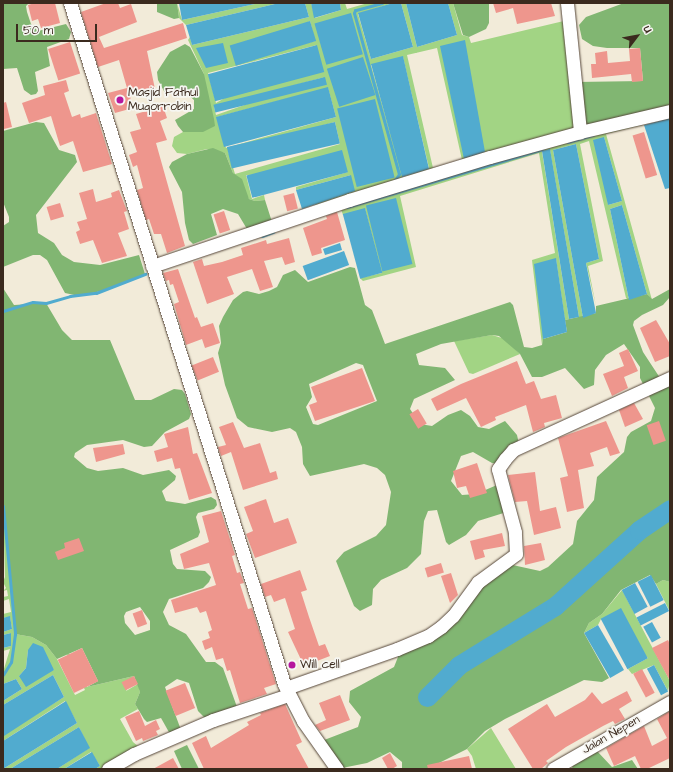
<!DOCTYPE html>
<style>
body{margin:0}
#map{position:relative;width:673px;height:772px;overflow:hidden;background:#f2ebd9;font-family:"Architects Daughter",sans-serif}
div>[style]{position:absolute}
.green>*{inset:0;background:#a2d484}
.forest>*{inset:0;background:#81b672}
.water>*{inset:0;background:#51abcf;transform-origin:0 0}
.stream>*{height:3px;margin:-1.5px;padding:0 1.5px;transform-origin:1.5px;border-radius:1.5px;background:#51abcf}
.river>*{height:19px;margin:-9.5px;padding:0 9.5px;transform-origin:9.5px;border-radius:9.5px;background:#51abcf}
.building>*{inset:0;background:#ee968d;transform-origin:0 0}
.roads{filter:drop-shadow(0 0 1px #56473a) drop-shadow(0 0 1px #56473a)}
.minor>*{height:13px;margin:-6.5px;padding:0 6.5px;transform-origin:6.5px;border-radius:6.5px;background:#fff}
.dots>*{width:11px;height:11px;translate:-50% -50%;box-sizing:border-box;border:2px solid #f6f6f2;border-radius:50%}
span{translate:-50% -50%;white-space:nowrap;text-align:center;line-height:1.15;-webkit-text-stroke:3.5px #f6f6f2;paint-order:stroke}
.poi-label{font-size:12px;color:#3b2a1e}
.left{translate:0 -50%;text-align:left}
.street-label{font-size:12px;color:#3b2a1e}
.frame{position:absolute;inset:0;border:4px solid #3b2a1e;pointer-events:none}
.north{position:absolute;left:617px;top:16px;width:40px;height:40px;-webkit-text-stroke:3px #f6f6f2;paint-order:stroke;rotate:58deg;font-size:11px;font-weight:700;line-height:16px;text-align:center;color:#3b2a1e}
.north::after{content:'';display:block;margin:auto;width:14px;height:18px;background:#3b2a1e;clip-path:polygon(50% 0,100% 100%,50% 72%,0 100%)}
.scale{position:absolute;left:16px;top:24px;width:81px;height:18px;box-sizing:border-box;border:2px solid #3b2a1e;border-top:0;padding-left:5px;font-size:12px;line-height:14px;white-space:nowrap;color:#3b2a1e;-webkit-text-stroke:3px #f6f6f2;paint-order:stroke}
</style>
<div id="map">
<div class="green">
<i style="clip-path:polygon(177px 3px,182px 20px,259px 3px,279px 3px,186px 25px,179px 18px)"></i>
<i style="clip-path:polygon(evenodd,305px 3px,311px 3px,315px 18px,341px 10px,340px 3px,345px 3px,347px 9px,368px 3px,393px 3px,358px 14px,371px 59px,413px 47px,401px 3px,406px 3px,417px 47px,457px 35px,448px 3px,453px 3px,462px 35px,469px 37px,471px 43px,568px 20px,576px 82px,670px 111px,670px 118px,606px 134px,652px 300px,647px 294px,622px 205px,610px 209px,629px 300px,626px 298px,589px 141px,580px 144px,603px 261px,588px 266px,596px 306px,586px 263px,599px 259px,576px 144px,553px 150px,583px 318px,579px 317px,550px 150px,542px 152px,569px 319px,565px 320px,556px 259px,542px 345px,532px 260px,555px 253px,539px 153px,400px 196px,416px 267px,363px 281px,360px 278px,382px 273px,365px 209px,343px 215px,340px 206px,303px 215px,351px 175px,296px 190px,296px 187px,348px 172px,246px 175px,252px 199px,264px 195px,265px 200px,255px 201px,249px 199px,233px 173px,225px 153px,207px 149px,187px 154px,177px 153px,172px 146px,174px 137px,183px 132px,203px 132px,204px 74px,188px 40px,190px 37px,192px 45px,309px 17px,305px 3px,310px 21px,315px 41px,235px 63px,310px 21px,305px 3px,317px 45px,216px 103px,208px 73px,317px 45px,305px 3px,437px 48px,462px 160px,433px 168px,407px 55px,437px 48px,305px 3px,403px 57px,429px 168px,403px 177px,371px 65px,403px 57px,305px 3px,325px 77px,216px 115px,214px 107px,325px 77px,305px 3px,328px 88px,336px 117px,226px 148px,217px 117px,328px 88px,305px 3px,335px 122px,340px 144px,235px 174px,228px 151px,335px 122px,305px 3px,604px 137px,622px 201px,608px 205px,604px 137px)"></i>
<i style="clip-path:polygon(492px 335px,505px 339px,520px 354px,473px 374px,469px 373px,454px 341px)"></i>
<i style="clip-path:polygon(evenodd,3px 506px,15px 634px,32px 637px,46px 645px,57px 659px,75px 695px,85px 690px,67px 654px,71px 654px,87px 687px,134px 676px,126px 691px,138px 684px,140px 692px,135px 704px,138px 709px,120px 719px,133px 742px,139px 747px,106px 769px,95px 769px,100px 766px,91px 752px,64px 769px,57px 769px,89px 748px,79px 727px,10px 769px,3px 769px,77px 723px,65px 701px,3px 741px,3px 735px,64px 697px,53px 675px,3px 705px,3px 701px,22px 689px,16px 679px,3px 684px,3px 672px,10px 649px,3px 651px,3px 648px,11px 646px,11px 633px,3px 635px,3px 632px,12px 629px,10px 617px,3px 618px,3px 614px,11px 612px,9px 599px,3px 601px,3px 597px,8px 596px,7px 590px,3px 591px,6px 588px,3px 582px,5px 577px,3px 506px,28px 650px,54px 670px,19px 676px,26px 668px,28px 650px)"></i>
<i style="clip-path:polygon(663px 580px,670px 582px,670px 612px,656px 584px)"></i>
<i style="clip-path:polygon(622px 590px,670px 681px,668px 691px,654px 665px,632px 674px,628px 669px,648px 658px,601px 619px,598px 625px,584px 633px,589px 623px,602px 614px)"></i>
<i style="clip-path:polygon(491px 728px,516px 769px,476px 769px,472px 756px,467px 749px)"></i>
</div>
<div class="forest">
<i style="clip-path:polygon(3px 3px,29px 3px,26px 6px,27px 12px,31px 24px,38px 31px,66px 24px,71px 32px,69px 39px,47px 47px,50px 66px,35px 72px,38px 91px,36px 94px,31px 95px,24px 90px,17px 68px,3px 69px)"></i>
<i style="clip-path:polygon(157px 3px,177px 3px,179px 18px,174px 19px,157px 12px)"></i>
<i style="clip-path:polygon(453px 3px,489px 3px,489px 23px,486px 29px,469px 37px,463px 35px)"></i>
<i style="clip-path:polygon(624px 3px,670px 3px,670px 111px,580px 132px,576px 82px,643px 81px,640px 48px,607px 48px,593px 46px,582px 39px,579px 25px,586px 17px)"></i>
<i style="clip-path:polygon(185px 44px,190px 47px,204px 74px,214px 119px,215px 126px,203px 132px,183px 132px,178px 126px,175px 120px,194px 109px,194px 100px,184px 91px,165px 93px,158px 80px,157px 72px,170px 52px)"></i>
<i style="clip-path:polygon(36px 122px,44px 123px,59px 150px,75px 155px,77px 162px,36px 215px,38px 233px,54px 243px,62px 255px,74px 262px,100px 265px,139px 255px,145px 274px,110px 289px,79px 296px,65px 293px,47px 260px,40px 255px,33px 255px,3px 267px,3px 226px,9px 222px,9px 217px,3px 202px,3px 131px)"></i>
<i style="clip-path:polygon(213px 148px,225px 153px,233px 173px,242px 179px,249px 199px,255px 201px,265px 200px,272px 222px,247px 229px,238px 214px,223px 209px,211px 214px,217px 235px,193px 244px,189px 240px,185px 223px,182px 192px,169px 167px,172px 162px,187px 154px)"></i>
<i style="clip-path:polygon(evenodd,350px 267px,355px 268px,365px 305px,372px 310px,385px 344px,510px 302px,513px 305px,524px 347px,532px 348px,542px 345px,543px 339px,567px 332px,565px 320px,596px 313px,596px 306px,647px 294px,652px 299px,670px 289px,670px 297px,663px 305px,642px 315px,634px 321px,633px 325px,643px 352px,662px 381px,670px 378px,670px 582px,663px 580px,656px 584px,650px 575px,621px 590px,602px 614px,589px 623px,584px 633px,609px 678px,602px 682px,584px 680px,505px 719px,485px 731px,467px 749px,427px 769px,402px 769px,402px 762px,390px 752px,367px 763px,337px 769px,319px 742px,358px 727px,361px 717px,349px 702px,350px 691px,394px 667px,398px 657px,397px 649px,428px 636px,466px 598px,508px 564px,540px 571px,548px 567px,573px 544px,577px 521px,594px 500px,597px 477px,624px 452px,627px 437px,631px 432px,651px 421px,655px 408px,640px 378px,640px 367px,624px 344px,606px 355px,595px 370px,594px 385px,584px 389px,565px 368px,542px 377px,532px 377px,520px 354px,499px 336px,492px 335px,441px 344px,416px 354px,419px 365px,445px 368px,455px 380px,414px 399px,410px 409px,420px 424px,432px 426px,448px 415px,461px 410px,470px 416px,478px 427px,489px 429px,505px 421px,517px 435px,519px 444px,500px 464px,492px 463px,473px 452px,461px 456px,451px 481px,462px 495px,476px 494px,497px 485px,510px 511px,478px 521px,466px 535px,449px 545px,446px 542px,437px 510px,428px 511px,424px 521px,421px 554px,407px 568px,381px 580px,373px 589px,372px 605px,360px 611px,354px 606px,336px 561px,344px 552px,376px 536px,386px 525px,391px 492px,385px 475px,377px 468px,364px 464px,310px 476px,303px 464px,302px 447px,296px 432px,290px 428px,272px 432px,248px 427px,237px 418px,225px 385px,218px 353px,221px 343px,219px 326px,223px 317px,233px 300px,243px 292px,247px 291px,259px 294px,269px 291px,277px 287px,283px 275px,295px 270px,308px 282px,350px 267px,356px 363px,363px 365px,377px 401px,318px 425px,313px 424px,306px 407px,312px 397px,309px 384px,356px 363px)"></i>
<i style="clip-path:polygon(evenodd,3px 288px,14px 305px,46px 303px,62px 330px,72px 340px,110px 340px,135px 400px,151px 400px,174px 389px,182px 390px,185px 394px,191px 414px,189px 419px,165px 432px,152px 446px,144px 447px,123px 440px,87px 445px,75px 453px,74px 457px,87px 468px,98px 471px,123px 468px,143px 475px,169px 470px,176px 476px,175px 480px,162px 491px,166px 501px,185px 504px,211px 497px,216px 500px,217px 505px,214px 509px,198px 513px,196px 517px,200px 532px,198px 537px,170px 550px,173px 564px,177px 569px,205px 571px,211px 577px,209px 582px,203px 588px,169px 599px,163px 612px,169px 625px,186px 634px,206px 662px,215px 662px,223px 668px,237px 707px,205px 718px,198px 711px,189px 683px,177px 679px,165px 687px,181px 730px,170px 734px,161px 718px,147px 722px,144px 719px,135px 704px,140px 692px,134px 676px,87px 687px,98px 681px,82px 648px,57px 659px,46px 645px,32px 637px,15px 634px,3px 506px,3px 288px,140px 607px,150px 621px,150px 630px,135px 635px,125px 623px,124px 616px,126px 612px,140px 607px)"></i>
<i style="clip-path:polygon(187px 745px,199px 769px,182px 769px,174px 751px)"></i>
<i style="clip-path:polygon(597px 751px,612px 767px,632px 760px,638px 769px,572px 769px,573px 764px)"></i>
</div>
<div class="water">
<i style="clip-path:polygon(179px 3px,259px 3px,182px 20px)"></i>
<i style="clip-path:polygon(279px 3px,305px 3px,309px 17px,192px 45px,186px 25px)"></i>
<i style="clip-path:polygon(311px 3px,340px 3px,341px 10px,314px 18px)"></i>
<i style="clip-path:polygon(393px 3px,401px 3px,413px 47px,371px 59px,358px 13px)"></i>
<i style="clip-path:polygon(406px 3px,448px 3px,457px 35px,417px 47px)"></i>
<i style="left:351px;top:13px;width:43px;height:38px;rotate:74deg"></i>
<i style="left:310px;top:21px;width:21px;height:84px;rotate:73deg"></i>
<i style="clip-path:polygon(465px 40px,485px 152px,464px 159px,440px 46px)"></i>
<i style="clip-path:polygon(223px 43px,228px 63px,206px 68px,196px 48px)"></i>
<i style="left:317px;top:45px;width:28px;height:113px;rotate:75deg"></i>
<i style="clip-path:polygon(403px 56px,429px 169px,402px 177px,371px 64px)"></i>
<i style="left:363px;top:57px;width:40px;height:38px;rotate:72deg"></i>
<i style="left:325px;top:77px;width:8px;height:115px;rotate:76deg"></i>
<i style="left:328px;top:87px;width:31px;height:116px;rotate:75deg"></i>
<i style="left:375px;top:99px;width:81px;height:39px;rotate:76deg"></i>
<i style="clip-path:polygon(670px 118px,670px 188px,665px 189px,644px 125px)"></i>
<i style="left:335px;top:122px;width:22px;height:111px;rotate:77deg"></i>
<i style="clip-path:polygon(604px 137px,622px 201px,608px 205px,593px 140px)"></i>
<i style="clip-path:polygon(576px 144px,599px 259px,586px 263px,596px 313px,583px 318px,553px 150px)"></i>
<i style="clip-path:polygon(550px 149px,579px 317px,569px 319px,542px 151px)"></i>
<i style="left:342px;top:150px;width:23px;height:99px;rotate:75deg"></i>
<i style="clip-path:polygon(351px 175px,355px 191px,302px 209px,296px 190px)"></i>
<i style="left:396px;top:198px;width:68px;height:31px;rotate:76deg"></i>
<i style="clip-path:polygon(622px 205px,647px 294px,629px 300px,610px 209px)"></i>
<i style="left:365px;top:208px;width:67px;height:23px;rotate:75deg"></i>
<i style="clip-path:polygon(340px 243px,342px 250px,325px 255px,323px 249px)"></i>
<i style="left:344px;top:251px;width:15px;height:44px;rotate:70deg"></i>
<i style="clip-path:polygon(556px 258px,567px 332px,543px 339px,534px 264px)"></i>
<i style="left:651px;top:575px;width:28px;height:15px;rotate:63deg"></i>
<i style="left:635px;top:583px;width:27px;height:15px;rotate:62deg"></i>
<i style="left:665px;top:603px;width:9px;height:32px;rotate:63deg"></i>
<i style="left:621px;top:608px;width:57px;height:23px;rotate:62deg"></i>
<i style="clip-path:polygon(10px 616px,12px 629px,3px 632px,3px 618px)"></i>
<i style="left:652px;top:622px;width:18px;height:10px;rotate:61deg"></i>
<i style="left:598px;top:625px;width:52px;height:16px;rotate:60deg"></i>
<i style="clip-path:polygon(11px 633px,11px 646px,3px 648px,3px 635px)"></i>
<i style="clip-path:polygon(33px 643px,43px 647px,54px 670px,26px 687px,19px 676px,26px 668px,28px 650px)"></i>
<i style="left:654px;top:665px;width:30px;height:8px;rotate:62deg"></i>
<i style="clip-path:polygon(53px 675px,64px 697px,4px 736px,3px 705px)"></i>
<i style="clip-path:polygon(16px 679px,22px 689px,3px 701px,3px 684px)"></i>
<i style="clip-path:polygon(66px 701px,77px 723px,3px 769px,3px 741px)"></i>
<i style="clip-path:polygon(79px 727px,90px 748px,57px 769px,10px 769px)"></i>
<i style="clip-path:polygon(92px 752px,100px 766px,95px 769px,64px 769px)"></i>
</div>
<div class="stream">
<i style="left:382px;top:3px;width:28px;rotate:165deg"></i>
<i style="left:355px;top:10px;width:3px;rotate:108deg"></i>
<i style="left:354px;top:13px;width:167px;rotate:74.4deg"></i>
<i style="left:399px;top:174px;width:7px;rotate:124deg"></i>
<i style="left:568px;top:142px;width:26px;rotate:-16deg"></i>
<i style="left:347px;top:207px;width:204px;rotate:-16.5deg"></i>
<i style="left:262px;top:236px;width:12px;rotate:-20deg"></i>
<i style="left:3px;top:311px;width:31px;rotate:-17deg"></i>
<i style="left:33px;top:302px;width:13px;rotate:4deg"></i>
<i style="left:46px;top:303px;width:25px;rotate:-16deg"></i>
<i style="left:70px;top:296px;width:26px;rotate:-7deg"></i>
<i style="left:96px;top:293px;width:53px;rotate:-21.2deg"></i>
<i style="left:3px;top:506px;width:129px;rotate:84.6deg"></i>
<i style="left:15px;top:634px;width:28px;rotate:98deg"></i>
<i style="left:11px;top:662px;width:15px;rotate:122deg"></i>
</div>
<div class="river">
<i style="left:427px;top:697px;width:45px;rotate:-45deg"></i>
<i style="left:459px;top:665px;width:113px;rotate:-31.6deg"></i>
<i style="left:555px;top:606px;width:113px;rotate:-42.1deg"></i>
<i style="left:639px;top:530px;width:37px;rotate:-34deg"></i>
</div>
<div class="building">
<i style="clip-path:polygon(35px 3px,55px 3px,60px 23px,41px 28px,38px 19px,32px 21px,28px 5px)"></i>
<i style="clip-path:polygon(106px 3px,118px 3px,120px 8px,131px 4px,137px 22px,99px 37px,104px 48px,183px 23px,187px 38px,147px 51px,155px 89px,130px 96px,133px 108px,115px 113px,108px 93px,127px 88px,119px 60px,98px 67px,81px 12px)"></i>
<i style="clip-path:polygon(493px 3px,551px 3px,555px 16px,517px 24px,513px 8px,496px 13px)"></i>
<i style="left:70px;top:42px;width:33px;height:23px;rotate:72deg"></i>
<i style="clip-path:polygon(640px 48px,643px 81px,632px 82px,631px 74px,592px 78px,591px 64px,596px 64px,595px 53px,607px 51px,608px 63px,630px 61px,629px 49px)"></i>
<i style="clip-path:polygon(66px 80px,69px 91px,64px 93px,72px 117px,80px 114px,81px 118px,96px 113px,112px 164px,83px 172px,73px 141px,60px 146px,51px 116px,29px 123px,22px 103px,45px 95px,43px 86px)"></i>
<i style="clip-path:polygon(6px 102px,12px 127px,4px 129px,3px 103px)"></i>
<i style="clip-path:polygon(163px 106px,167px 118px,160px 121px,167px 140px,156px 143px,185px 246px,167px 253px,161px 234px,154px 234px,149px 219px,146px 220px,137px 190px,143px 188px,137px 165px,133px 167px,129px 155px,137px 152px,130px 132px,141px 129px,136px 114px)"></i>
<i style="left:644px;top:132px;width:45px;height:12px;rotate:73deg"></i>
<i style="clip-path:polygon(93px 189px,96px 202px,112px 197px,111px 193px,119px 190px,127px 211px,124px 212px,129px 229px,118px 233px,127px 256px,102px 263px,93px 240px,80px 244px,76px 232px,80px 230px,77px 222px,87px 219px,79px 193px)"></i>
<i style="left:294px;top:193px;width:16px;height:11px;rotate:76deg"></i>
<i style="left:60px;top:203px;width:14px;height:14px;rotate:73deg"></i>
<i style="left:224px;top:211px;width:20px;height:11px;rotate:72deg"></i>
<i style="clip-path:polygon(337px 212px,345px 240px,321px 248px,322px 253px,312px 256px,303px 228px,327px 219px,326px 216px)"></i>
<i style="clip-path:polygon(289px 238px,295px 262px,285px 265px,282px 257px,264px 261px,273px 287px,260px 291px,252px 269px,227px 277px,234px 294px,207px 304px,193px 262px,202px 259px,204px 266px,222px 262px,243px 255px,241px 248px,257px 243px,266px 240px,267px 244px)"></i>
<i style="clip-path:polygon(178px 269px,195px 318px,197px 317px,201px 327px,213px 323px,220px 343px,205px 348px,202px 339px,186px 345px,174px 304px,179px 302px,173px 284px,170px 285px,169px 280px,166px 281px,163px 273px)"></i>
<i style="clip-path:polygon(656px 320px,670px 344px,670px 356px,655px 362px,640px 328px)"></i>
<i style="clip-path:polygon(628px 349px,638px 371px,624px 377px,628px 388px,612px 396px,603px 374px,624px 366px,619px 353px)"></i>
<i style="left:213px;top:357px;width:16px;height:23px;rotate:68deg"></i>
<i style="clip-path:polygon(517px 361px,526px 384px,534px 381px,541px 399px,556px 395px,562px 418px,544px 423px,545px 427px,533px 432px,526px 405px,495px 417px,496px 420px,481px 427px,466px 398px,437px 411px,431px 399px,461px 384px)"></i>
<i style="clip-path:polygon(362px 368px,375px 401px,315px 421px,309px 405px,317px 402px,311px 387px)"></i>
<i style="clip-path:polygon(634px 403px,643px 419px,625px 427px,619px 410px)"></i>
<i style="left:418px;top:409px;width:17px;height:10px;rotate:59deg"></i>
<i style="clip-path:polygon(606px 421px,620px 453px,610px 456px,607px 447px,590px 453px,594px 466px,578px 470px,584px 508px,567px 512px,560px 478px,568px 476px,558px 438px)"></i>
<i style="left:659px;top:421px;width:21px;height:13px;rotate:71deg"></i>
<i style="clip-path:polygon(233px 422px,244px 448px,260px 443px,270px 473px,276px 471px,278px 479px,243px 490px,231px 452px,221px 456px,218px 447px,226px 445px,219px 427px)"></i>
<i style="clip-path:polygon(188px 427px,193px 454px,197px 453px,212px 493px,189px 500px,180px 468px,175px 469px,172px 458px,157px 462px,154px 451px,168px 447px,164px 434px)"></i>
<i style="clip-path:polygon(123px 444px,125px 454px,96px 462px,93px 448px)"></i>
<i style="clip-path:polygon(477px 463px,487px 493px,470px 498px,466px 486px,457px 488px,453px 471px)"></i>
<i style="clip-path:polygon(535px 472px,540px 511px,556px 507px,561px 528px,534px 535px,527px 501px,515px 502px,508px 475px)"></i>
<i style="clip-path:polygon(266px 499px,274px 523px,288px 518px,297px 543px,255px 558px,246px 534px,253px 531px,244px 507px)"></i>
<i style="clip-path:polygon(221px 511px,235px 555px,232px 556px,237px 573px,240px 572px,244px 583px,240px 584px,248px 609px,252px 608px,276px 684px,264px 688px,267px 694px,240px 703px,230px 670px,227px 671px,223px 658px,216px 660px,212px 647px,205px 650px,202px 641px,210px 638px,208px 632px,212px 630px,206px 611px,200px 613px,197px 607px,175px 613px,171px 600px,216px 585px,209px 563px,184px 569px,180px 554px,209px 542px,202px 516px)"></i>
<i style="clip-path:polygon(502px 533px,505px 546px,483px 550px,485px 557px,475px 560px,470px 541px)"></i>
<i style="clip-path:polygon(79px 538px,84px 551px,58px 560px,55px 552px,65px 548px,64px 543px)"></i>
<i style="clip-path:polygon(541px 543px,545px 560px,525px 565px,524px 546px)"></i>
<i style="left:441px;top:563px;width:10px;height:17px;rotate:73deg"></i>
<i style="clip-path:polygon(300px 570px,307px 590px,301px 592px,309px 617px,319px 646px,325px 644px,330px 656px,304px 666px,288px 632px,295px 629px,285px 598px,274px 602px,271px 595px,265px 597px,261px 584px)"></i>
<i style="clip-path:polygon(451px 573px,458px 595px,450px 603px,441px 576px)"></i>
<i style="left:142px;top:610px;width:15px;height:10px;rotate:70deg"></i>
<i style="clip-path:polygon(668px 640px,670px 644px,670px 681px,652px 648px)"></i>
<i style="left:82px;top:648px;width:37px;height:27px;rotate:64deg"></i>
<i style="left:642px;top:669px;width:27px;height:10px;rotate:62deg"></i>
<i style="left:134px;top:676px;width:9px;height:14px;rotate:63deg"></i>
<i style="left:185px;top:683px;width:27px;height:21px;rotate:68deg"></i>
<i style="clip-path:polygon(627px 691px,632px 701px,619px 709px,625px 719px,615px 724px,613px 721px,603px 726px,566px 747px,546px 761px,548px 763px,541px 769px,533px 769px,508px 729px,547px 704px,555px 717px,585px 700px,592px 692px,602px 704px)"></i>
<i style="clip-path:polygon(340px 695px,350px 720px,320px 731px,315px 725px,326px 720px,319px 703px)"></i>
<i style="clip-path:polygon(285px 704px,302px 742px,296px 745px,309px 769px,204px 769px,192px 743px,206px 736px,211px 748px,249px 725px,247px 722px,261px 715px,260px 713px)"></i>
<i style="clip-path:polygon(139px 711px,145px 726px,156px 720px,160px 729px,156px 731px,158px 735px,143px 741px,142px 738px,136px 741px,125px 717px)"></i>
<i style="clip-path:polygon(670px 711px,670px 758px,647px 769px,641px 769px,635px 756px,614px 766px,606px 748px,644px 726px,652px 746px,667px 738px,657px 719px)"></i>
<i style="clip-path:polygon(390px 753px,397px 766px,392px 769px,388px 769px,382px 758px)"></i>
<i style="clip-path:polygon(469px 756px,472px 769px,428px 769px,427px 765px)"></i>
<i style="clip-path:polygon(173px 758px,179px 769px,153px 769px)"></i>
</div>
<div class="roads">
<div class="minor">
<i style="left:70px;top:3px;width:714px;rotate:72.55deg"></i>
<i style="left:284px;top:684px;width:42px;rotate:62.8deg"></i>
<i style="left:303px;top:721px;width:59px;rotate:54.7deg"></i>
<i style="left:567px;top:3px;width:130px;rotate:84.2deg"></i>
<i style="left:152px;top:266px;width:208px;rotate:-18.5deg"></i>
<i style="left:349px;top:200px;width:147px;rotate:-17deg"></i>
<i style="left:490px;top:157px;width:93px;rotate:-15.5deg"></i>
<i style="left:580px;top:132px;width:92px;rotate:-13.1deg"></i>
<i style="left:286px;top:688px;width:118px;rotate:-19.4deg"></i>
<i style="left:397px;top:649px;width:34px;rotate:-23deg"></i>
<i style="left:428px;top:636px;width:16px;rotate:-35deg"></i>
<i style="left:441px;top:627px;width:16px;rotate:-43deg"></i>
<i style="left:453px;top:616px;width:42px;rotate:-53.7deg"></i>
<i style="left:478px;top:582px;width:47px;rotate:-36.4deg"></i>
<i style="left:516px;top:554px;width:22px;rotate:-93deg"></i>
<i style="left:515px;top:532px;width:65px;rotate:-105.1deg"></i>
<i style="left:498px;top:469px;width:12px;rotate:-55deg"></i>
<i style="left:505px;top:459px;width:12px;rotate:-48deg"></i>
<i style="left:513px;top:450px;width:173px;rotate:-24.6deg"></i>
<i style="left:108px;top:769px;width:30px;rotate:-30deg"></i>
<i style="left:134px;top:754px;width:86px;rotate:-23.3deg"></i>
<i style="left:213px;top:720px;width:79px;rotate:-18.4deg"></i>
<i style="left:553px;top:769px;width:135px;rotate:-29.8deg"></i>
</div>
</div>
<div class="dots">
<i style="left:120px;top:100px;background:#b5179e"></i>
<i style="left:292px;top:665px;background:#b5179e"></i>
</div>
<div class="poi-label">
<span class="left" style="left:128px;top:100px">Masjid Fathul<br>Muqorrobin</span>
<span class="left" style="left:300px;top:665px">Will cell</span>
</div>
<div class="street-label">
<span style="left:611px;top:735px;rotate:-30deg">Jalan Nepen</span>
</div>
<div class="frame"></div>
<div class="north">U</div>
<div class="scale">50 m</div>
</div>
